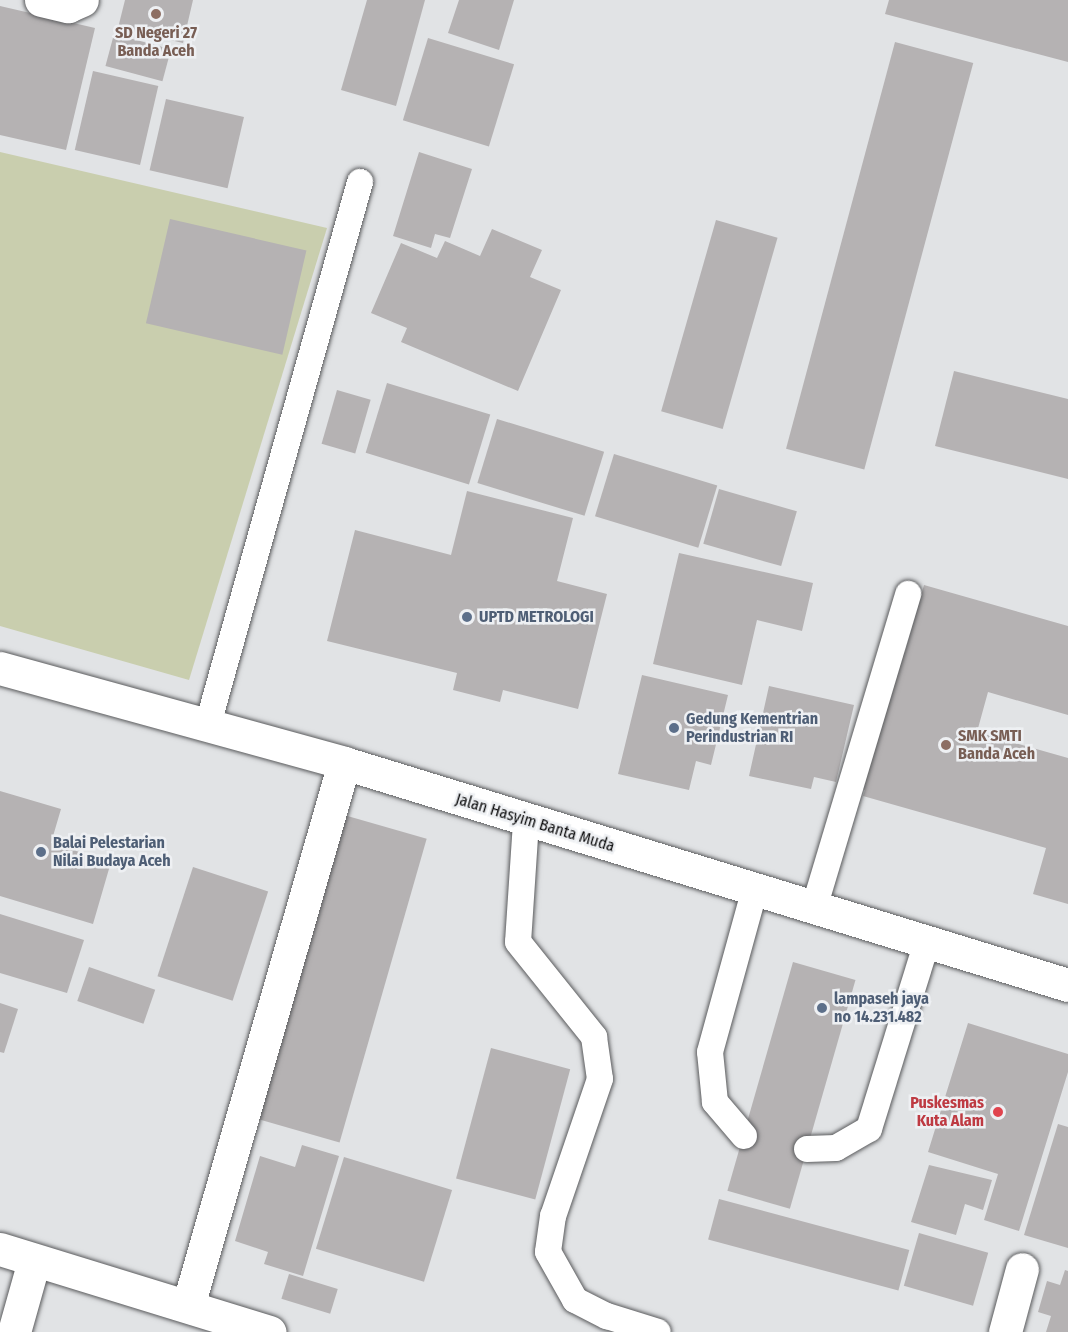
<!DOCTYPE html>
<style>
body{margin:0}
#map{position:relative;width:1068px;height:1332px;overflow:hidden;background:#e1e3e5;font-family:"Fira Sans Condensed",sans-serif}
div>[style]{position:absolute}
.green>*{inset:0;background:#c9ceae}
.building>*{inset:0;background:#b5b2b3;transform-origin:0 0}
.roads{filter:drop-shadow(0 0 2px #5a5b5d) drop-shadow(0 0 2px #5a5b5d)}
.service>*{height:26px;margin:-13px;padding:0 13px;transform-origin:13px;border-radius:13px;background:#fff}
.minor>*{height:33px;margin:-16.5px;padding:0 16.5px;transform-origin:16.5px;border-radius:16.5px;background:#fff}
.dots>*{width:16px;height:16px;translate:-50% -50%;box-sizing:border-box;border:3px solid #eef0f3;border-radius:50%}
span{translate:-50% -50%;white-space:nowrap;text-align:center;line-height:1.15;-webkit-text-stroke:5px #eef0f3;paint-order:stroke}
.education-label{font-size:16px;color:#785e54;font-weight:700}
.left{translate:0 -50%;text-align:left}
.service-label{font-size:16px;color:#4e5e75;font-weight:700}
.street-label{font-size:16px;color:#0b0b0c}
.health-label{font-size:16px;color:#be3a42;font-weight:700}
.right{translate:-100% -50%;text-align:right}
</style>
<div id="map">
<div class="green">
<i style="clip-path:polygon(0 152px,327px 228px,189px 680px,0 626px)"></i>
</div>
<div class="building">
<i style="clip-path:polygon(125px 0,193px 0,183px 43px,118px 28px)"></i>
<i style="clip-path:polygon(367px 0,425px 0,396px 106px,341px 90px)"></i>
<i style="clip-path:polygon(459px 0,514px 0,499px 50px,448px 33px)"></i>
<i style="clip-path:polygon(889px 0,1068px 0,1068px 62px,885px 14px)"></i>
<i style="clip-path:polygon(0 6px,95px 28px,66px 150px,0 135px)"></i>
<i style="left:114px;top:34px;width:59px;height:33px;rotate:15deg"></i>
<i style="left:428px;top:38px;width:90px;height:86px;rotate:17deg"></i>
<i style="left:895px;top:42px;width:81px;height:421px;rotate:15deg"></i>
<i style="left:93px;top:71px;width:67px;height:81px;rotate:13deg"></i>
<i style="left:166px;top:99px;width:80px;height:73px;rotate:13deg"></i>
<i style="clip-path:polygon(419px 152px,472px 169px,450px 238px,435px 234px,431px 248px,393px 236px)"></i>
<i style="left:170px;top:219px;width:140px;height:107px;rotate:13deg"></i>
<i style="left:716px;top:220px;width:64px;height:199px;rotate:16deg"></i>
<i style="clip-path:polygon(492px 229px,542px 250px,530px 277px,561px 290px,518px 391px,401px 342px,407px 328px,371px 313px,401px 243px,437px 258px,445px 241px,480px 256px)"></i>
<i style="clip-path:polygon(954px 371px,1068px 399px,1068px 479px,935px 446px)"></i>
<i style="left:387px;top:383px;width:108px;height:73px;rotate:17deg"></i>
<i style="left:337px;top:390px;width:35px;height:56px;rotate:16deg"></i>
<i style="left:497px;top:419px;width:112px;height:67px;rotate:17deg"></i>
<i style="left:614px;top:454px;width:108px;height:65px;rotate:17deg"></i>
<i style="left:719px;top:489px;width:81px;height:57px;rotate:16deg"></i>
<i style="clip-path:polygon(467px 491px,573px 518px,557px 581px,607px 594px,578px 709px,503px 690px,500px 702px,453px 690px,457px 673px,327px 641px,355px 530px,451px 555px)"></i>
<i style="clip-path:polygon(679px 553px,813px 583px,802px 631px,757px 620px,742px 685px,653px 664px)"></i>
<i style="clip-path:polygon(924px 585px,1068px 626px,1068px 715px,988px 692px,977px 732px,1068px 758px,1068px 904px,1033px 894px,1046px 848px,863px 796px,865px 790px,857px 787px,896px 649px,905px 652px)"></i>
<i style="clip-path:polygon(642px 675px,728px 695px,711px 765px,696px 761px,689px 790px,618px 774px)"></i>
<i style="clip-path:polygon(769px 686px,854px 705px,836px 782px,814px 777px,811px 789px,749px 776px)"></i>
<i style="clip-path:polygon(0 791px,61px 809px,51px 843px,111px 862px,93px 924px,0 896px)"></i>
<i style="left:344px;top:815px;width:86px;height:316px;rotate:16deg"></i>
<i style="left:193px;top:867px;width:79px;height:115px;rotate:18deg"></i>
<i style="clip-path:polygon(0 914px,84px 940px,67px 993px,0 973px)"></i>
<i style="left:793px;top:962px;width:65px;height:238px;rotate:16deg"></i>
<i style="left:89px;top:967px;width:70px;height:36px;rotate:19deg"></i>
<i style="clip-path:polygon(0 1003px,18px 1009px,4px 1053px,0 1052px)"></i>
<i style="clip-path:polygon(968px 1023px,1068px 1054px,1068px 1072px,1019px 1231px,984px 1220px,998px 1174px,928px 1152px)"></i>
<i style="left:491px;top:1048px;width:82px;height:135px;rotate:15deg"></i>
<i style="clip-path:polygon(1058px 1124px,1068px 1127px,1068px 1248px,1024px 1235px)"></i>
<i style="clip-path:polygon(302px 1145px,339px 1156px,303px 1276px,264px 1264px,268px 1252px,235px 1241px,260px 1156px,295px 1167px)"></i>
<i style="left:344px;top:1157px;width:113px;height:96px;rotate:17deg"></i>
<i style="clip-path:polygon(929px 1165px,992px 1180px,983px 1210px,965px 1204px,956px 1235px,911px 1222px)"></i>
<i style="left:719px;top:1199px;width:197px;height:42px;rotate:15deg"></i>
<i style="left:919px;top:1233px;width:72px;height:55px;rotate:16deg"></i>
<i style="clip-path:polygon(1065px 1270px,1068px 1271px,1068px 1332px,1046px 1332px,1051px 1316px,1038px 1312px,1047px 1281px,1060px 1285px)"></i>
<i style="left:289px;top:1274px;width:51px;height:26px;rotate:17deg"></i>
</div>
<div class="roads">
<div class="service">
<i style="left:208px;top:724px;width:563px;rotate:-74.33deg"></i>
<i style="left:526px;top:822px;width:120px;rotate:93.8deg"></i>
<i style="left:518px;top:942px;width:122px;rotate:51.3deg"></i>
<i style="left:594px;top:1037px;width:42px;rotate:81.9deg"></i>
<i style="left:600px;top:1079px;width:145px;rotate:108.9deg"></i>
<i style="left:553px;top:1216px;width:36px;rotate:98deg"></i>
<i style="left:548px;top:1252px;width:55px;rotate:60.6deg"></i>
<i style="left:575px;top:1300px;width:36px;rotate:27deg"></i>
<i style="left:607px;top:1316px;width:53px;rotate:17.4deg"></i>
<i style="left:814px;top:908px;width:328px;rotate:-73.3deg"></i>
<i style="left:744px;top:1136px;width:45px;rotate:-130.5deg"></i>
<i style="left:715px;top:1102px;width:50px;rotate:-95.7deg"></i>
<i style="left:710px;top:1052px;width:169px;rotate:-74.6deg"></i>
<i style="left:807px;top:1149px;width:29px;rotate:-2deg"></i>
<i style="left:836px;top:1148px;width:38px;rotate:-30deg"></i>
<i style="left:869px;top:1129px;width:196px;rotate:-72.8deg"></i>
</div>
<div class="minor">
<i style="left:41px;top:0;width:28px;rotate:13deg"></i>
<i style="left:68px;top:6px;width:15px;rotate:-23deg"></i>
<i style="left:0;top:668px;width:357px;rotate:15.4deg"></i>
<i style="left:344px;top:763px;width:757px;rotate:17.05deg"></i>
<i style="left:0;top:1249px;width:282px;rotate:17.1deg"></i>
<i style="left:188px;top:1306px;width:565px;rotate:-73.97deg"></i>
<i style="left:14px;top:1332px;width:74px;rotate:-74.3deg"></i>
<i style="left:1005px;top:1332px;width:65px;rotate:-74.9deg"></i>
</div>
</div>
<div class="dots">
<i style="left:156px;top:14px;background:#8d6e63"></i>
<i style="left:467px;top:617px;background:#5c6f8a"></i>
<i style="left:674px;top:728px;background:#5c6f8a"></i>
<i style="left:946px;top:745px;background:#8d6e63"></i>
<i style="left:41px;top:852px;background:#5c6f8a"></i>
<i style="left:822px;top:1008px;background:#5c6f8a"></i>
<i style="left:998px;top:1112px;background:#e0444e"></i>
</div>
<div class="education-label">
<span style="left:156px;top:42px">SD Negeri 27<br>Banda Aceh</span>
<span class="left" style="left:958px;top:745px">SMK SMTI<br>Banda Aceh</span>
</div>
<div class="service-label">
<span class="left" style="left:479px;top:617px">UPTD METROLOGI</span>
<span class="left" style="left:686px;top:728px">Gedung Kementrian<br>Perindustrian RI</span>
<span class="left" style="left:53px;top:852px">Balai Pelestarian<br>Nilai Budaya Aceh</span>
<span class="left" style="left:834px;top:1008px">lampaseh jaya<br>no 14.231.482</span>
</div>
<div class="street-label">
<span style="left:535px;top:823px;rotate:17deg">Jalan Hasyim Banta Muda</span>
</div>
<div class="health-label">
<span class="right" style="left:984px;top:1112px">Puskesmas<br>Kuta Alam</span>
</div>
</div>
